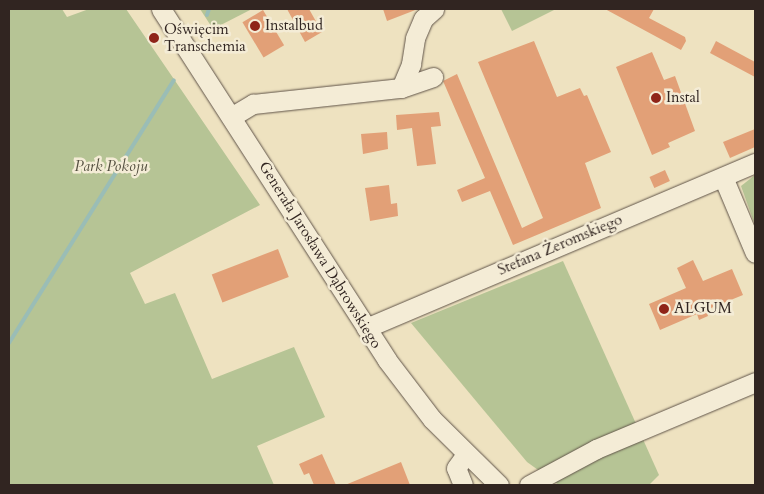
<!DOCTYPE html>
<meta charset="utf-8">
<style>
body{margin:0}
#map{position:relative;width:764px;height:494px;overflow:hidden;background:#eee2c0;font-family:Cardo,serif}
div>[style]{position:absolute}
.green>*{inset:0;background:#b6c495}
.stream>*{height:4px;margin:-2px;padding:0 2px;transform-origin:2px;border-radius:2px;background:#9abdb6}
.building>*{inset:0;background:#e2a077;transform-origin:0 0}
.roads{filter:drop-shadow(0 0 1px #605449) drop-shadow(0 0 1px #605449)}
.minor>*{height:19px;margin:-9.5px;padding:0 9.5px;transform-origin:9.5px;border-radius:9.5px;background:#f4ecd6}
.dots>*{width:14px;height:14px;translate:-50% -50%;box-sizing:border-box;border:2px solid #f4ecd6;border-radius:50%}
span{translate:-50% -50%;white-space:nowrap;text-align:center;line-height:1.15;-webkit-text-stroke:5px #f4ecd6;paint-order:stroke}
.poi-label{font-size:15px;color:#312521}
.left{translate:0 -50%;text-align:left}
.park-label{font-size:15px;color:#524d3e;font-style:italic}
.street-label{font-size:15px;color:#312521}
.frame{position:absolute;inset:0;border:10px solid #312521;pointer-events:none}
</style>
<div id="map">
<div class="green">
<i style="clip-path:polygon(9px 9px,62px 9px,67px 17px,89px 9px,126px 9px,260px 205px,130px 273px,145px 304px,175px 293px,212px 379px,294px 347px,325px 417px,257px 446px,274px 485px,9px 485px)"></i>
<i style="clip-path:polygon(200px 9px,252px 9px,213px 29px)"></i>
<i style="clip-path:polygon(501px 9px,556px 9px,512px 31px)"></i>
<i style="clip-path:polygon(755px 175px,755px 225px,741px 186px)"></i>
<i style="clip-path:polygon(563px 261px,659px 475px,649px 485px,559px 485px,527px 462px,411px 323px)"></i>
</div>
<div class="stream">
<i style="left:207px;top:15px;width:6px;rotate:-72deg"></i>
<i style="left:9px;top:343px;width:310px;rotate:-57.9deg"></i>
</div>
<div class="building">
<i style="clip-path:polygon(287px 9px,309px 9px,322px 32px,305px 42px)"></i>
<i style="clip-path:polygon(383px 9px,418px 9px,387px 21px)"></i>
<i style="clip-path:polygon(605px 9px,654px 9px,649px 18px,685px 37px,686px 41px,681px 50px)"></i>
<i style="left:263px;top:10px;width:41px;height:24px;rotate:59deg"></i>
<i style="clip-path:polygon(534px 41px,557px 97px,580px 88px,584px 96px,587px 95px,611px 152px,585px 163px,601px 208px,513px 245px,490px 191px,462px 202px,457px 190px,485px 178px,443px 81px,457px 74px,522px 228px,543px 218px,478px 62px)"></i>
<i style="clip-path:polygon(716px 41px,755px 62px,755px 77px,710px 53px)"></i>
<i style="clip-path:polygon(652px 52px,664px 80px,675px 76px,695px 131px,668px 143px,670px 147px,652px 155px,616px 67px)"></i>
<i style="clip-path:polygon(439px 112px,441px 126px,431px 127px,436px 164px,417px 166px,412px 128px,397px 130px,396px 115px)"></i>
<i style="clip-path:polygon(755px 129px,755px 147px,730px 158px,723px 142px)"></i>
<i style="clip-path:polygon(387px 132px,388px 149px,363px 154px,361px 134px)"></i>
<i style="left:665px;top:170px;width:12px;height:17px;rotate:66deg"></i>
<i style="clip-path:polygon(389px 185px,391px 204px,397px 203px,398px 216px,370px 221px,365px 188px)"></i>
<i style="left:278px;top:249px;width:30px;height:71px;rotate:69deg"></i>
<i style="clip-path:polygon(693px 260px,703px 281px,732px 269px,743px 295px,706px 310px,708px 316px,699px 320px,697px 314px,660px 330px,649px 304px,686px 288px,677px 268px)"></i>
<i style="clip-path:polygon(322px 454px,336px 485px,314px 485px,309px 473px,304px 475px,299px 464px)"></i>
<i style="clip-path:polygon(401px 462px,410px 485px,345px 485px)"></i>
</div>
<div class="roads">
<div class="minor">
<i style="left:161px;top:9px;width:417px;rotate:57.2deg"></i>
<i style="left:387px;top:360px;width:74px;rotate:52.7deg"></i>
<i style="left:432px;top:419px;width:94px;rotate:44.6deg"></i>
<i style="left:401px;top:88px;width:26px;rotate:-67deg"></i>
<i style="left:411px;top:64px;width:26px;rotate:-81deg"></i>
<i style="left:415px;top:38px;width:21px;rotate:-67deg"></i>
<i style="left:423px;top:19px;width:15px;rotate:-42deg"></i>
<i style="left:231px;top:117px;width:26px;rotate:-31deg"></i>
<i style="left:253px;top:104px;width:149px;rotate:-6.2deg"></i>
<i style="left:401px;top:88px;width:34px;rotate:-19deg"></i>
<i style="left:723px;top:177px;width:82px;rotate:67.2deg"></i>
<i style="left:366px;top:328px;width:423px;rotate:-23deg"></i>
<i style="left:463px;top:485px;width:18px;rotate:-112deg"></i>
<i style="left:456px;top:468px;width:17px;rotate:-54deg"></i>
<i style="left:529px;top:485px;width:76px;rotate:-28.2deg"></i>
<i style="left:596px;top:449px;width:173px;rotate:-22.8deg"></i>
</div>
</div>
<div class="dots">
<i style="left:255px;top:26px;background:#8f2418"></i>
<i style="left:154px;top:38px;background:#8f2418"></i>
<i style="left:656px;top:98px;background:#8f2418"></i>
<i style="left:664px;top:309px;background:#8f2418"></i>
</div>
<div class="poi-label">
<span class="left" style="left:265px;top:26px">Instalbud</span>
<span class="left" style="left:164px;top:38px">Oświęcim<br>Transchemia</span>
<span class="left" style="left:666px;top:98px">Instal</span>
<span class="left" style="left:674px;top:309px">ALGUM</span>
</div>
<div class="park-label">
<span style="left:111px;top:167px">Park Pokoju</span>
</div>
<div class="street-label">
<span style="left:560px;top:245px;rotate:-23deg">Stefana Żeromskiego</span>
<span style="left:320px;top:255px;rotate:58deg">Generała Jarosława Dąbrowskiego</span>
</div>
<div class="frame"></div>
</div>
